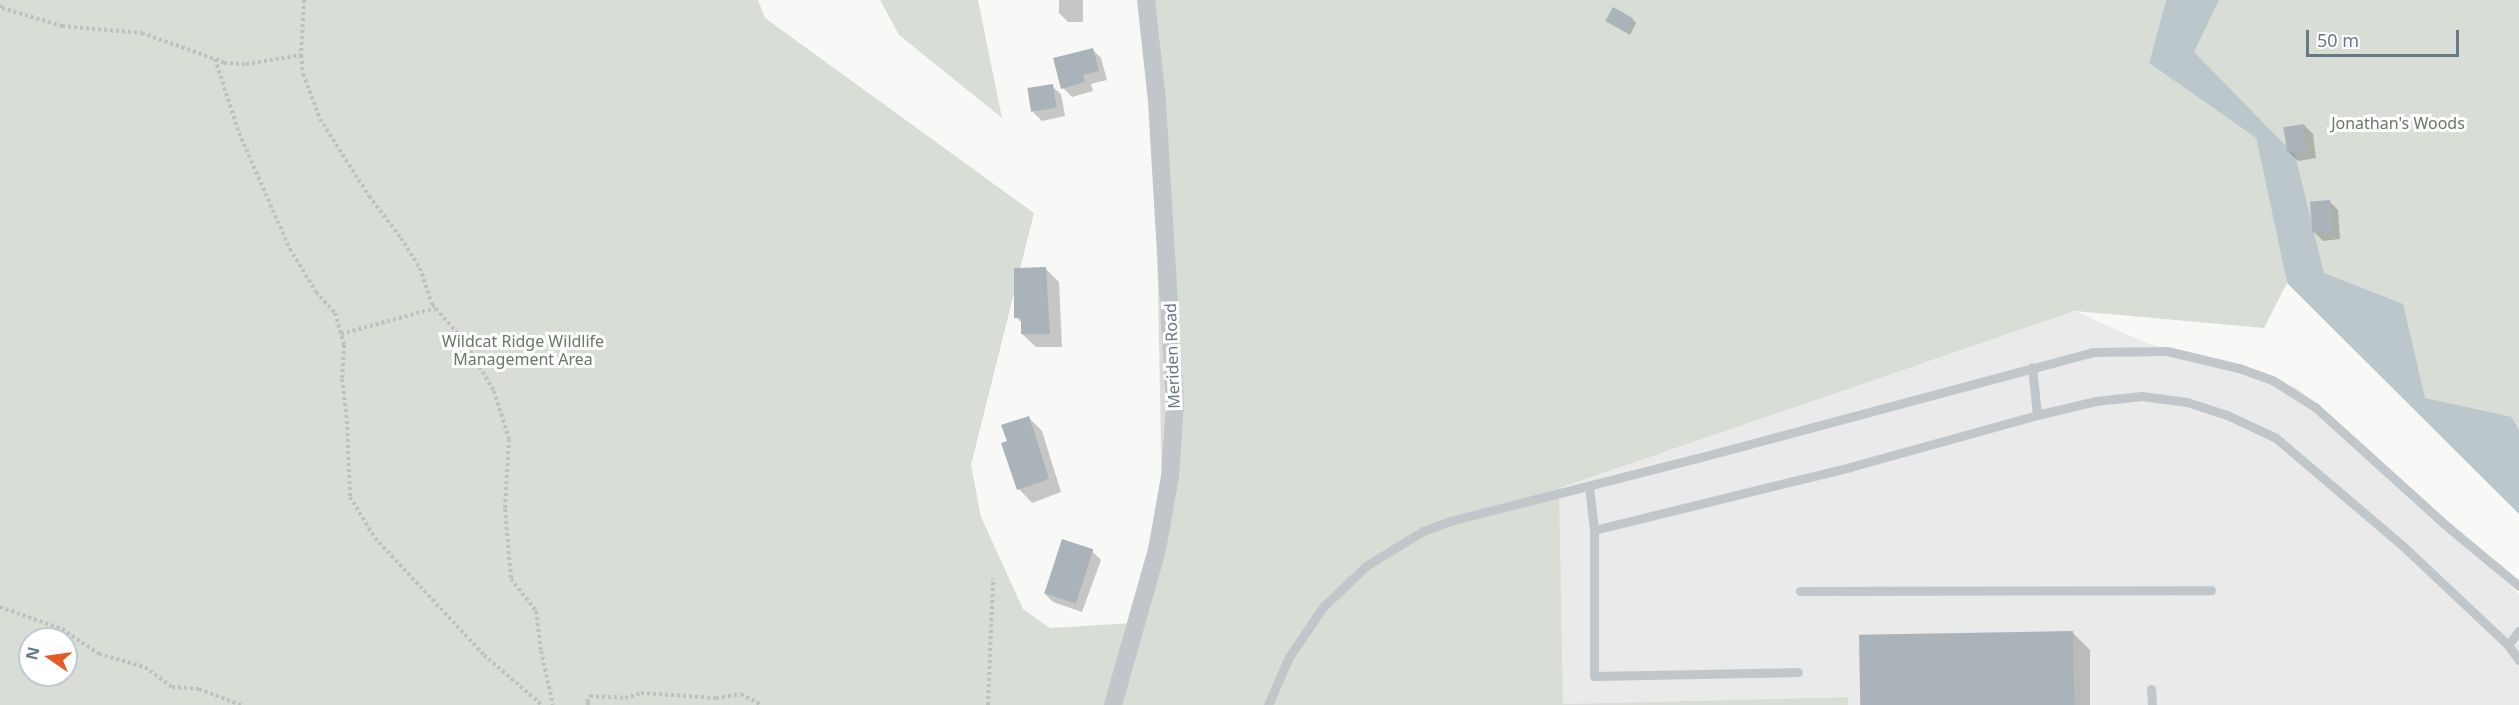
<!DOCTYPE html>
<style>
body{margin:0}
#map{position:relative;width:2519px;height:705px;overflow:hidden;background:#f8f9f6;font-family:"Noto Sans",sans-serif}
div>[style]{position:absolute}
.built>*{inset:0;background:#e9eae9}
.green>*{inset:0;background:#d8ded5}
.water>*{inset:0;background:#bcc7cc}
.shadow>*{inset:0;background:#0003}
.building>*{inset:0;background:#aab3b9;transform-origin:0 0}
.path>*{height:4px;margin-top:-2px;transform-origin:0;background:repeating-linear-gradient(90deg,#bec0c3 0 3px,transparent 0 6px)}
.service>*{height:9px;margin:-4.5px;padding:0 4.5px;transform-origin:4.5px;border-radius:4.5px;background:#c1c6ca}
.minor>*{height:18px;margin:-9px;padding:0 9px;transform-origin:9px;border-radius:9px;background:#c1c6ca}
span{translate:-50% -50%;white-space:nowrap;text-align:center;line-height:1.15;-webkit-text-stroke:6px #fff;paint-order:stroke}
.park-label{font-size:16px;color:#667962}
.street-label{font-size:16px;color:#677887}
.north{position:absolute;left:18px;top:627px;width:60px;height:60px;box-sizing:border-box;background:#fff;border:2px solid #c2c9cf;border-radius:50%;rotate:283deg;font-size:16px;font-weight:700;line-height:24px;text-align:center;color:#677887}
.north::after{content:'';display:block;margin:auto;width:21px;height:27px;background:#e65928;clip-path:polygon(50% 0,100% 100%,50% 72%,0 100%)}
.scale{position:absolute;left:2306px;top:30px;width:153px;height:27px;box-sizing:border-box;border:3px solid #677887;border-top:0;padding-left:8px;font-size:18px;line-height:21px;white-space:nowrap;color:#677887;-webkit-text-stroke:4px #fff;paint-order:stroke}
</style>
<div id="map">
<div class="built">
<i style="clip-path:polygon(2075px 311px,2146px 343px,2296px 387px,2519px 594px,2519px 705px,1848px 705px,1847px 697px,1563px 704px,1558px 488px)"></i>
</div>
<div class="green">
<i style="clip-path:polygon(evenodd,0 0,758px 0,765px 18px,1034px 213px,971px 465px,981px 517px,1023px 609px,1050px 628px,1133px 623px,1162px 498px,1155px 136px,1144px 0,2166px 0,2149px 63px,2256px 138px,2287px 283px,2264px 328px,2075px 311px,1559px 488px,1563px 704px,1848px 697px,1848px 705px,0 705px,0 0,30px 639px,66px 639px,66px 675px,30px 675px,30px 639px)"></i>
<i style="clip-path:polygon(880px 0,978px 0,1002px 118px,899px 35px)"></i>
<i style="clip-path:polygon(2210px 0,2519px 0,2519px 481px,2452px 429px,2329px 298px,2267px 126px,2181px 44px)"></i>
</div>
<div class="water">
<i style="clip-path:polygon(2166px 0,2219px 0,2194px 52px,2295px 155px,2324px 273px,2403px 304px,2425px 398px,2512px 417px,2519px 431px,2519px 514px,2287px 283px,2256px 138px,2149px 63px)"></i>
</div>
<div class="shadow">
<i style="clip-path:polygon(1059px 0,1083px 0,1083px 22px,1068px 22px,1059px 13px)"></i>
<i style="clip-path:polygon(1632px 19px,1636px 23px,1630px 35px,1607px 21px)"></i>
<i style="clip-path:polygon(1092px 49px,1101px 58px,1107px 80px,1091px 84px,1093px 91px,1072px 97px,1063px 88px)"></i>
<i style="clip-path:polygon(1052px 86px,1061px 94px,1065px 116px,1042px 121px,1033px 112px)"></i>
<i style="clip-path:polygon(2304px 125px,2313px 134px,2316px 158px,2298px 161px,2289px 152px)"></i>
<i style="clip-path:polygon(2329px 201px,2338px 210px,2340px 239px,2323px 241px,2314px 232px)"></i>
<i style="clip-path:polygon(1046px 269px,1059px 282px,1062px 347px,1036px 347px,1022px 334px,1022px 323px,1016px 317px)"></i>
<i style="clip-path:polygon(1029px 418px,1042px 431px,1061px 492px,1032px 503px,1019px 489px,1009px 442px)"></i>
<i style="clip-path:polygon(1092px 551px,1101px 560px,1082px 612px,1053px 602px,1044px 593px)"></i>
<i style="clip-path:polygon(2073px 633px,2090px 650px,2090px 705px,1861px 705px)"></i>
</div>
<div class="building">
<i style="left:1613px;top:7px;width:23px;height:16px;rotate:29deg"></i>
<i style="clip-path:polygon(1093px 48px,1099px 71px,1083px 75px,1085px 82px,1061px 89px,1053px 58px)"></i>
<i style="left:1053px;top:84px;width:24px;height:26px;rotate:81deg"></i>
<i style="left:2304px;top:124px;width:26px;height:21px;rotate:81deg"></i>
<i style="left:2330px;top:200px;width:31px;height:20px;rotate:86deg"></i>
<i style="clip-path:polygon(1046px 267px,1050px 334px,1021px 334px,1021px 318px,1014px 318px,1014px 268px)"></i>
<i style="clip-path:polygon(1029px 416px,1049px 479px,1017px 490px,1001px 443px,1007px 441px,1001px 425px)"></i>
<i style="left:1062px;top:539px;width:33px;height:57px;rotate:18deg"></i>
<i style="left:2073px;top:631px;width:74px;height:214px;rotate:89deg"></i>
</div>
<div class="path">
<i style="left:304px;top:0;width:55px;rotate:93.1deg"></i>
<i style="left:301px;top:55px;width:19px;rotate:84deg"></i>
<i style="left:303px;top:74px;width:48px;rotate:69.3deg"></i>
<i style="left:320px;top:119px;width:91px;rotate:57.5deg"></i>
<i style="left:369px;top:196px;width:53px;rotate:52.7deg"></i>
<i style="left:401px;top:238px;width:36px;rotate:58deg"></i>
<i style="left:420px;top:268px;width:38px;rotate:72deg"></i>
<i style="left:432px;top:304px;width:49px;rotate:49.1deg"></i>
<i style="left:464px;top:341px;width:58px;rotate:59deg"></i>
<i style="left:494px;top:391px;width:50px;rotate:72.6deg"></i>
<i style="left:509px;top:439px;width:70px;rotate:93.3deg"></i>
<i style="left:505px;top:509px;width:70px;rotate:85.1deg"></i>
<i style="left:511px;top:579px;width:41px;rotate:52deg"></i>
<i style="left:536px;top:611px;width:40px;rotate:82.9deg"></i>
<i style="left:541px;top:651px;width:55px;rotate:77.5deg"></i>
<i style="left:0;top:5px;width:4px;rotate:56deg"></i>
<i style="left:2px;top:8px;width:63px;rotate:16.7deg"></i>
<i style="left:62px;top:26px;width:80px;rotate:5deg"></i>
<i style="left:142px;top:33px;width:77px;rotate:19.6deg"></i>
<i style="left:215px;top:59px;width:78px;rotate:72deg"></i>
<i style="left:239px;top:133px;width:127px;rotate:66.3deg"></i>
<i style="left:290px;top:249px;width:50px;rotate:58.8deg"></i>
<i style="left:316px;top:292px;width:28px;rotate:48deg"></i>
<i style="left:335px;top:313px;width:33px;rotate:74deg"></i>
<i style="left:344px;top:345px;width:34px;rotate:93deg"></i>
<i style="left:342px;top:379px;width:42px;rotate:83.2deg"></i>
<i style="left:347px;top:421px;width:76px;rotate:87.7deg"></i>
<i style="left:350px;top:497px;width:48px;rotate:58.6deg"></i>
<i style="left:375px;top:538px;width:160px;rotate:47deg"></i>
<i style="left:484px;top:655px;width:77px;rotate:40.8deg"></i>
<i style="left:216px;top:59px;width:9px;rotate:27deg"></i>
<i style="left:224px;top:63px;width:22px;rotate:3deg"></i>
<i style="left:246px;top:64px;width:56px;rotate:-9.3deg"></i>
<i style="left:341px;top:334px;width:98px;rotate:-15.3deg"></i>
<i style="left:0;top:607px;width:66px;rotate:19.5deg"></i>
<i style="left:62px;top:629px;width:45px;rotate:34deg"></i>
<i style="left:99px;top:654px;width:48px;rotate:15.8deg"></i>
<i style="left:145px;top:667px;width:34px;rotate:37deg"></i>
<i style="left:172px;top:687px;width:27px;rotate:4deg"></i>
<i style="left:199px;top:689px;width:45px;rotate:20.9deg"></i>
<i style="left:589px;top:705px;width:4px;rotate:-124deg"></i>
<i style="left:587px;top:702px;width:7px;rotate:-63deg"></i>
<i style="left:590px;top:696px;width:35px;rotate:3deg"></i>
<i style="left:625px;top:698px;width:17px;rotate:-17deg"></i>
<i style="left:641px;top:693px;width:75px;rotate:3.8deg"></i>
<i style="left:716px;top:698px;width:25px;rotate:-9deg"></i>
<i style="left:741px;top:694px;width:24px;rotate:28deg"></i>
<i style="left:988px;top:705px;width:127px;rotate:-87.7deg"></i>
</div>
<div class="service">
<i style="left:2037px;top:415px;width:61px;rotate:-13.3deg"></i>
<i style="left:2096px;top:401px;width:46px;rotate:-6.2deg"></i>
<i style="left:2142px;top:396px;width:45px;rotate:7.6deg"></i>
<i style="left:2187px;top:402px;width:42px;rotate:18deg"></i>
<i style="left:2227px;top:415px;width:54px;rotate:25.1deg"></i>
<i style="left:2276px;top:438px;width:168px;rotate:40.4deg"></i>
<i style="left:2404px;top:547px;width:143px;rotate:43.3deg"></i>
<i style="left:2508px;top:645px;width:18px;rotate:-52deg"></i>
<i style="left:1589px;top:486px;width:44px;rotate:83.5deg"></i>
<i style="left:1594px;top:530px;width:264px;rotate:-13.8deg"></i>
<i style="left:1850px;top:467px;width:194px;rotate:-15.5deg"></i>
<i style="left:2037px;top:415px;width:48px;rotate:-95.9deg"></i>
<i style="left:1594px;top:530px;width:146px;rotate:90deg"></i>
<i style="left:1594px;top:676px;width:204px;rotate:-1.1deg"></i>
<i style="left:1800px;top:591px;width:411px;rotate:-0.1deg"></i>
<i style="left:2508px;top:645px;width:19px;rotate:54deg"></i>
<i style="left:2151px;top:689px;width:16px;rotate:86deg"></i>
<i style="left:1268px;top:705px;width:52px;rotate:-66.4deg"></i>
<i style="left:1289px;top:657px;width:60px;rotate:-55.8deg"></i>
<i style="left:1323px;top:607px;width:59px;rotate:-43.6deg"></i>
<i style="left:1366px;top:566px;width:67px;rotate:-31.6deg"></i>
<i style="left:1423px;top:531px;width:29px;rotate:-20deg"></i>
<i style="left:1450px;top:521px;width:252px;rotate:-14.3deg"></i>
<i style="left:1694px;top:459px;width:413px;rotate:-15deg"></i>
<i style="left:2093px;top:352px;width:74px;rotate:-0.8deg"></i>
<i style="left:2167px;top:351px;width:74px;rotate:13.3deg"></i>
<i style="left:2239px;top:368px;width:37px;rotate:20deg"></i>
<i style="left:2274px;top:381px;width:49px;rotate:32.4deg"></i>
<i style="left:2315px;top:407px;width:181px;rotate:42.1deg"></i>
<i style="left:2449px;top:528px;width:91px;rotate:39.6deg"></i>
</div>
<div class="minor">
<i style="left:1113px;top:705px;width:161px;rotate:-74.2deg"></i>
<i style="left:1157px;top:550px;width:75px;rotate:-80deg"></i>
<i style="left:1170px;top:476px;width:71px;rotate:-86deg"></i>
<i style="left:1175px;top:405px;width:305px;rotate:-93.4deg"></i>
<i style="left:1157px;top:101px;width:102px;rotate:-96.2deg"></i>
</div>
<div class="park-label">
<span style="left:2398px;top:123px">Jonathan's Woods</span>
<span style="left:523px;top:350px">Wildcat Ridge Wildlife<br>Management Area</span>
</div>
<div class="street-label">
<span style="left:1172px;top:356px;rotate:-92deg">Meriden Road</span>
</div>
<div class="north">N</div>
<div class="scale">50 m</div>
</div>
